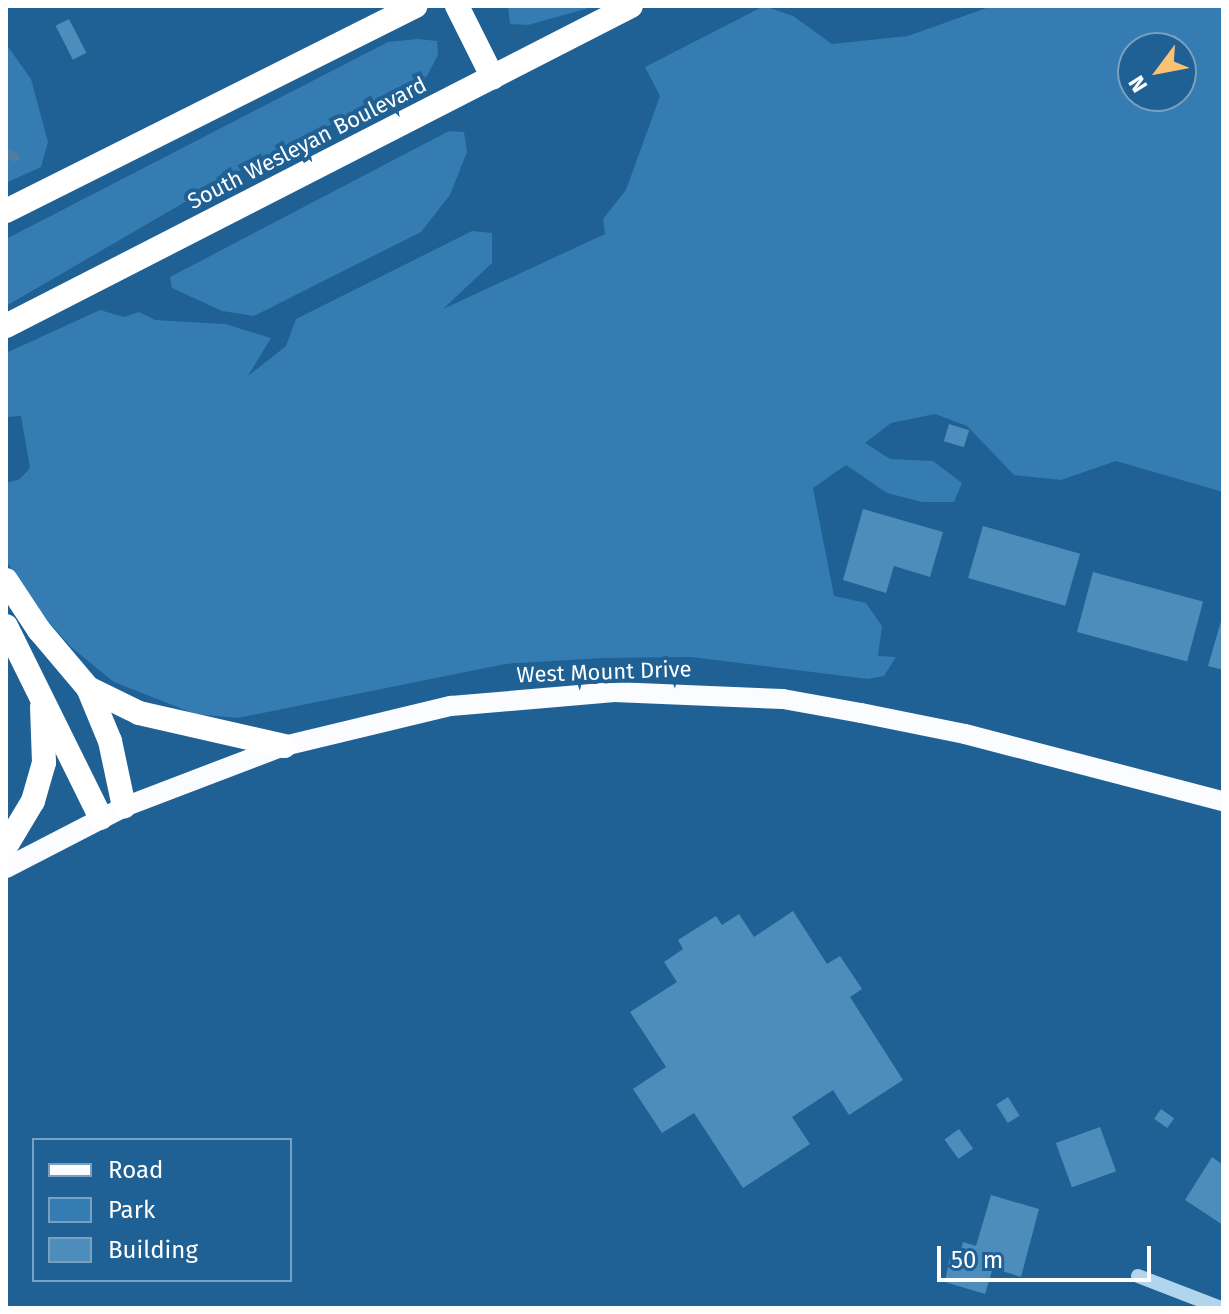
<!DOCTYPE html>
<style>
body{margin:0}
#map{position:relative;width:1229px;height:1314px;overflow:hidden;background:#1f6194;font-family:"Fira Sans",sans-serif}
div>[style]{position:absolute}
.green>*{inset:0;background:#347cb2}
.stream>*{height:9px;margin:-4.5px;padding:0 4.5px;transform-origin:4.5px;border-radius:4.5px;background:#4f7c9f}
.building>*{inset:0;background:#4c8dbc;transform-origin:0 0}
.minor>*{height:14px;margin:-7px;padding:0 7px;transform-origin:7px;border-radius:7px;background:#b2d5ee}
.major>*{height:20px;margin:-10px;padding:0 10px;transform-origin:10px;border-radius:10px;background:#fafcff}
.highway>*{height:24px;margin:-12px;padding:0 12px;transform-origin:12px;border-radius:12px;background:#fff}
span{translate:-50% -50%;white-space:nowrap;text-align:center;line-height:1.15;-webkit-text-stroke:8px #1f6194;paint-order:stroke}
.street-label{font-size:22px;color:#fff}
.frame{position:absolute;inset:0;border:8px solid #fff;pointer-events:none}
.legend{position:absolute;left:32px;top:1138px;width:260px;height:144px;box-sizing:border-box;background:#1f6194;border:2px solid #79a0bf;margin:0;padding:10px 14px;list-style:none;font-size:24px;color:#fff}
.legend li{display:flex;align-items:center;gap:16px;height:40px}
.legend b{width:40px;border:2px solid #79a0bf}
.north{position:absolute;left:1117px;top:32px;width:80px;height:80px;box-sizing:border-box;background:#1f6194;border:2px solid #79a0bf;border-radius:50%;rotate:238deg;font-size:22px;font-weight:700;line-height:32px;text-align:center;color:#fff}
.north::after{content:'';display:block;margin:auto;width:28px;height:36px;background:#fcc273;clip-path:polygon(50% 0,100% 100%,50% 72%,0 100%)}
.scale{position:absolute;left:937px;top:1246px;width:214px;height:36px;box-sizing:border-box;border:4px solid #fff;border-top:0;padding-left:10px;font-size:24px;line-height:28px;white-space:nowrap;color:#fff;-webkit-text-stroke:6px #1f6194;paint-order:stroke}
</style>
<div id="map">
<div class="green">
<i style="clip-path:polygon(508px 6px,596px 6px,528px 25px,510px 24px)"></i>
<i style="clip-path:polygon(evenodd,764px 6px,793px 16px,832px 44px,908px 36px,992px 6px,1223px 6px,1223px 492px,1116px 461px,1061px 480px,1014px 475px,967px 426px,935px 414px,891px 423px,865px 443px,890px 459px,933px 461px,962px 483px,954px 502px,922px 502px,887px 493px,846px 465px,813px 488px,834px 596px,866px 603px,882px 626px,878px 656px,896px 657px,884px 676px,868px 679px,691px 657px,602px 658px,505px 664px,238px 718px,195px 714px,114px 682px,72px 648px,35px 607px,6px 560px,6px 483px,20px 479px,30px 468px,21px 416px,6px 417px,6px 353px,100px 310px,124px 317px,139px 312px,155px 320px,225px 324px,271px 338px,248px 376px,286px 346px,296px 319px,472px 231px,492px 233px,492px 263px,443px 309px,605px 234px,603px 219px,626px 190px,660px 96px,645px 67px,764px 6px,1133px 48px,1181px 48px,1181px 96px,1133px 96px,1133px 48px)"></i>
<i style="clip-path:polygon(418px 39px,437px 41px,438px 55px,427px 76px,235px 173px,6px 306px,6px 239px,388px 42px)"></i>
<i style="clip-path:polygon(6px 44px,31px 79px,48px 142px,41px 167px,6px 183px)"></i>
<i style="clip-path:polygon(449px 131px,464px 132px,467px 152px,450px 195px,421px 232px,254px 316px,222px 311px,172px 288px,170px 277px)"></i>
</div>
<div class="stream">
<i style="left:6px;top:152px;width:10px;rotate:29deg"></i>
</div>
<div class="building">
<i style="left:69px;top:19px;width:38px;height:15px;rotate:63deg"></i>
<i style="left:949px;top:424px;width:21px;height:18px;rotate:17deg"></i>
<i style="clip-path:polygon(863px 509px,943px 532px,930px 577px,894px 566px,886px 593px,843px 580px)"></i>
<i style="left:983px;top:526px;width:101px;height:54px;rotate:16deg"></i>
<i style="left:1093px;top:572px;width:114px;height:62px;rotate:15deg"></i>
<i style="clip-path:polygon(1222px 618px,1223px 619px,1223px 670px,1208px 666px)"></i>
<i style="clip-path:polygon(793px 911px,827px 964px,840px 956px,862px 989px,850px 997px,903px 1080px,849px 1115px,833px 1090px,792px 1117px,810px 1144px,743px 1188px,694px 1113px,662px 1133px,633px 1089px,666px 1067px,630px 1012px,677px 982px,664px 962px,683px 949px,678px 940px,716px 916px,722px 925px,739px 914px,754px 937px)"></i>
<i style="left:1008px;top:1097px;width:22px;height:14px;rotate:58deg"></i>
<i style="left:1161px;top:1109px;width:16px;height:12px;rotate:35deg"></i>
<i style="left:1100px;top:1127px;width:47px;height:47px;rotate:70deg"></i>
<i style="left:959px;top:1129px;width:24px;height:18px;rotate:54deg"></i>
<i style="clip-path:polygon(1212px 1157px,1223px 1165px,1223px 1225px,1185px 1200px)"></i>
<i style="clip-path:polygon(991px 1195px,1039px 1209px,1021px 1277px,993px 1268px,985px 1294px,945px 1282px,950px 1256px,959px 1258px,963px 1242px,976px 1246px)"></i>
</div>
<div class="minor">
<i style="left:1138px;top:1276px;width:89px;rotate:21.1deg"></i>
</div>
<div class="major">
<i style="left:6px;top:868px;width:133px;rotate:-27.3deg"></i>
<i style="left:124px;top:807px;width:171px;rotate:-20.9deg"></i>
<i style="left:284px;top:746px;width:172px;rotate:-13.5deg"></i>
<i style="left:451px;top:706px;width:164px;rotate:-4.9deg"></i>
<i style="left:614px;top:692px;width:169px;rotate:2.4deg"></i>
<i style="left:783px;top:699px;width:79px;rotate:10.2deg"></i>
<i style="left:861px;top:713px;width:106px;rotate:11.4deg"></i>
<i style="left:965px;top:734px;width:267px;rotate:14.6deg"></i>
</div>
<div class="highway">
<i style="left:457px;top:6px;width:80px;rotate:63.4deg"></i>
<i style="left:6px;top:211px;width:458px;rotate:-26.6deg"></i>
<i style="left:6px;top:326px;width:702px;rotate:-27.11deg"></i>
<i style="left:6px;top:580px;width:60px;rotate:56.6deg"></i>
<i style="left:39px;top:630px;width:76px;rotate:49.8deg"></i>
<i style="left:88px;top:688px;width:57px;rotate:67.5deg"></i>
<i style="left:110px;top:741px;width:67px;rotate:78deg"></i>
<i style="left:6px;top:626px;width:214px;rotate:63.7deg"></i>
<i style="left:88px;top:688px;width:57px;rotate:26.1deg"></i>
<i style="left:139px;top:713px;width:149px;rotate:12.8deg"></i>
<i style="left:6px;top:846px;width:52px;rotate:-59deg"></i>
<i style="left:33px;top:801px;width:40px;rotate:-74deg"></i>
<i style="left:44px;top:763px;width:56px;rotate:-92deg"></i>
</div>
<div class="street-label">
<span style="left:307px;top:143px;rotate:-27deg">South Wesleyan Boulevard</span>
<span style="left:604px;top:672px;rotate:-2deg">West Mount Drive</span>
</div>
<div class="frame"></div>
<ul class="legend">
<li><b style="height:10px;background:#fafcff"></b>Road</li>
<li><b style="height:22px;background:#347cb2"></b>Park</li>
<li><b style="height:22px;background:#4c8dbc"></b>Building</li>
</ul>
<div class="north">N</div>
<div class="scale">50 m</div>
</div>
